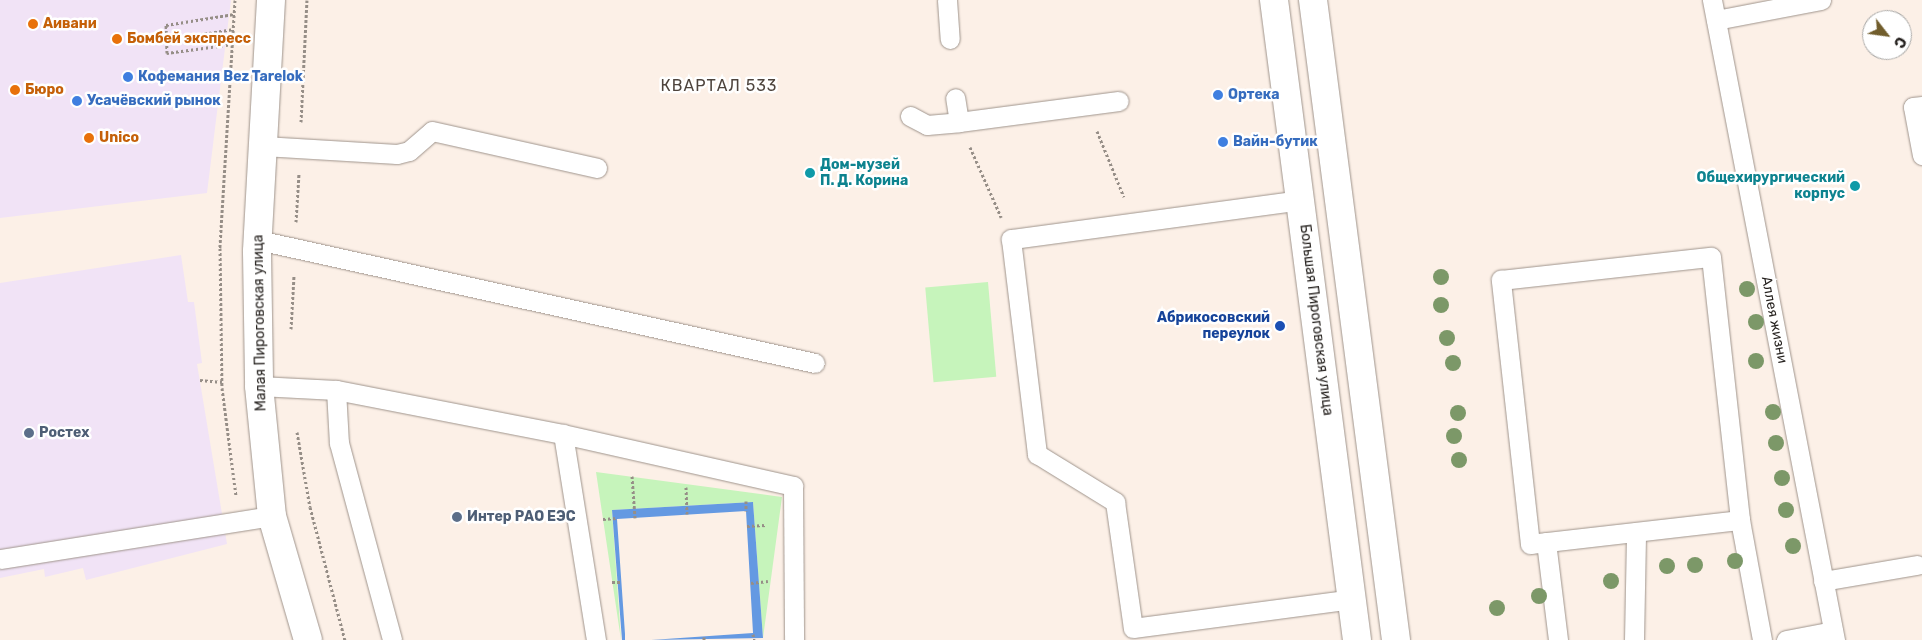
<!DOCTYPE html>
<meta charset="utf-8">
<style>
body{margin:0}
#map{position:relative;width:1922px;height:640px;overflow:hidden;background:#fcf0e7;font-family:Rubik,sans-serif}
div>[style]{position:absolute}
.commercial>*{inset:0;background:#f1e3f6}
.green>*{inset:0;background:#c6f4bb;transform-origin:0 0}
.water>*{inset:0;background:#6499e2}
.path>*{height:3px;margin-top:-1.5px;transform-origin:0;background:repeating-linear-gradient(90deg,#968e87 0 2.5px,transparent 0 5px)}
.roads{filter:drop-shadow(0 0 1px #9f948c) drop-shadow(0 0 1px #9f948c)}
.service>*{height:19px;margin:-9.5px;padding:0 9.5px;transform-origin:9.5px;border-radius:9.5px;background:#fff}
.minor>*{height:28px;margin:-14px;padding:0 14px;transform-origin:14px;border-radius:14px;background:#fff}
.secondary>*{height:28px;margin:-14px;padding:0 14px;transform-origin:14px;border-radius:14px;background:#fff}
.trees>*{width:16px;height:16px;margin:-8px;border-radius:50%;background:#7c9868}
.dots>*{width:14px;height:14px;translate:-50% -50%;box-sizing:border-box;border:2px solid #fff;border-radius:50%}
span{translate:-50% -50%;white-space:nowrap;text-align:center;line-height:1.15;-webkit-text-stroke:5px #fff;paint-order:stroke}
.food-label{font-size:14px;color:#c56008;font-weight:700}
.left{translate:0 -50%;text-align:left}
.shop-label{font-size:14px;color:#366cbe;font-weight:700}
.culture-label{font-size:14px;color:#0d838f;font-weight:700}
.right{translate:-100% -50%;text-align:right}
.transit-label{font-size:14px;color:#164399;font-weight:700}
.street-label{font-size:14px;color:#26221f}
.service-label{font-size:14px;color:#4e5e75;font-weight:700}
.quarter-label{font-size:16px;color:#4e443d;letter-spacing:1px}
.north{position:absolute;left:1862px;top:10px;width:50px;height:50px;box-sizing:border-box;background:#fff;border:1px solid #a8a7a5;border-radius:50%;rotate:120deg;font-size:14px;font-weight:700;line-height:20px;text-align:center;color:#26221f}
.north::after{content:'';display:block;margin:auto;width:18px;height:22px;background:#715d2c;clip-path:polygon(50% 0,100% 100%,50% 72%,0 100%)}
</style>
<div id="map">
<div class="commercial">
<i style="clip-path:polygon(0 0,231px 0,207px 193px,0 218px)"></i>
<i style="clip-path:polygon(181px 255px,188px 302px,194px 302px,202px 363px,197px 364px,227px 544px,86px 580px,83px 568px,45px 577px,44px 569px,0 578px,0 283px)"></i>
</div>
<div class="green">
<i style="left:988px;top:282px;width:95px;height:63px;rotate:85deg"></i>
<i style="clip-path:polygon(596px 472px,782px 497px,763px 638px,753px 502px,612px 510px,621px 640px)"></i>
</div>
<div class="water">
<i style="clip-path:polygon(753px 502px,763px 638px,651px 640px,753px 633px,746px 511px,617px 519px,625px 634px,625px 640px,622px 640px,612px 510px)"></i>
</div>
<div class="path">
<i style="left:235px;top:0;width:248px;rotate:93.5deg"></i>
<i style="left:220px;top:248px;width:140px;rotate:89.2deg"></i>
<i style="left:222px;top:388px;width:109px;rotate:82.6deg"></i>
<i style="left:145px;top:43px;width:90px;rotate:-8.9deg"></i>
<i style="left:233px;top:44px;width:67px;rotate:172.2deg"></i>
<i style="left:167px;top:53px;width:28px;rotate:-92deg"></i>
<i style="left:166px;top:25px;width:69px;rotate:-9.2deg"></i>
<i style="left:301px;top:122px;width:122px;rotate:-87.2deg"></i>
<i style="left:1097px;top:131px;width:71px;rotate:67.8deg"></i>
<i style="left:970px;top:147px;width:77px;rotate:66.1deg"></i>
<i style="left:296px;top:222px;width:49px;rotate:-86.5deg"></i>
<i style="left:291px;top:329px;width:54px;rotate:-86.8deg"></i>
<i style="left:200px;top:380px;width:22px;rotate:5deg"></i>
<i style="left:297px;top:432px;width:76px;rotate:80.2deg"></i>
<i style="left:310px;top:507px;width:138px;rotate:75.3deg"></i>
<i style="left:632px;top:476px;width:42px;rotate:85.9deg"></i>
<i style="left:686px;top:487px;width:27px;rotate:88deg"></i>
<i style="left:746px;top:501px;width:10px;rotate:90deg"></i>
<i style="left:603px;top:519px;width:14px;rotate:-4deg"></i>
<i style="left:747px;top:526px;width:19px;rotate:-3deg"></i>
<i style="left:612px;top:582px;width:9px"></i>
<i style="left:751px;top:583px;width:17px;rotate:-7deg"></i>
<i style="left:753px;top:634px;width:6px;rotate:81deg"></i>
<i style="left:704px;top:637px;width:3px;rotate:90deg"></i>
</div>
<div class="roads">
<div class="service">
<i style="left:947px;top:0;width:39px;rotate:86deg"></i>
<i style="left:1712px;top:0;width:652px;rotate:79.12deg"></i>
<i style="left:1716px;top:20px;width:107px;rotate:-10.8deg"></i>
<i style="left:1922px;top:106px;width:9px;rotate:174deg"></i>
<i style="left:1913px;top:107px;width:49px;rotate:79.4deg"></i>
<i style="left:910px;top:116px;width:19px;rotate:28deg"></i>
<i style="left:927px;top:125px;width:32px;rotate:-5deg"></i>
<i style="left:959px;top:122px;width:24px;rotate:-99deg"></i>
<i style="left:959px;top:122px;width:161px;rotate:-7.5deg"></i>
<i style="left:263px;top:146px;width:134px;rotate:3.4deg"></i>
<i style="left:397px;top:154px;width:12px;rotate:-14deg"></i>
<i style="left:409px;top:151px;width:30px;rotate:-41deg"></i>
<i style="left:432px;top:131px;width:169px;rotate:12.6deg"></i>
<i style="left:1301px;top:200px;width:293px;rotate:172.3deg"></i>
<i style="left:1011px;top:239px;width:217px;rotate:83.1deg"></i>
<i style="left:1037px;top:454px;width:92px;rotate:31.6deg"></i>
<i style="left:1115px;top:502px;width:127px;rotate:81.9deg"></i>
<i style="left:1133px;top:628px;width:221px;rotate:-7.5deg"></i>
<i style="left:258px;top:240px;width:570px;rotate:12.45deg"></i>
<i style="left:1711px;top:257px;width:265px;rotate:83.7deg"></i>
<i style="left:1740px;top:520px;width:211px;rotate:173.5deg"></i>
<i style="left:1530px;top:544px;width:266px;rotate:-96.3deg"></i>
<i style="left:1501px;top:280px;width:211px;rotate:-6.3deg"></i>
<i style="left:259px;top:386px;width:77px;rotate:3deg"></i>
<i style="left:336px;top:390px;width:53px;rotate:86.8deg"></i>
<i style="left:339px;top:443px;width:204px;rotate:74.9deg"></i>
<i style="left:336px;top:390px;width:231px;rotate:11deg"></i>
<i style="left:563px;top:434px;width:236px;rotate:12.7deg"></i>
<i style="left:793px;top:486px;width:154px;rotate:89.6deg"></i>
<i style="left:563px;top:434px;width:209px;rotate:80.9deg"></i>
<i style="left:1740px;top:520px;width:122px;rotate:79.6deg"></i>
<i style="left:1546px;top:542px;width:99px;rotate:83deg"></i>
<i style="left:0;top:559px;width:275px;rotate:-9deg"></i>
<i style="left:1823px;top:581px;width:95px;rotate:-9.7deg"></i>
<i style="left:1634px;top:640px;width:108px;rotate:-88.9deg"></i>
<i style="left:1786px;top:640px;width:48px;rotate:-10.8deg"></i>
</div>
<div class="minor">
<i style="left:271px;top:0;width:252px;rotate:93.2deg"></i>
<i style="left:257px;top:252px;width:134px;rotate:89.1deg"></i>
<i style="left:259px;top:386px;width:131px;rotate:84.3deg"></i>
<i style="left:272px;top:516px;width:129px;rotate:73.8deg"></i>
</div>
<div class="secondary">
<i style="left:1274px;top:0;width:645px;rotate:82.61deg"></i>
<i style="left:1313px;top:0;width:645px;rotate:82.61deg"></i>
</div>
</div>
<div class="trees">
<i style="left:1441px;top:277px"></i>
<i style="left:1747px;top:289px"></i>
<i style="left:1441px;top:305px"></i>
<i style="left:1756px;top:322px"></i>
<i style="left:1447px;top:338px"></i>
<i style="left:1756px;top:361px"></i>
<i style="left:1453px;top:363px"></i>
<i style="left:1773px;top:412px"></i>
<i style="left:1458px;top:413px"></i>
<i style="left:1454px;top:436px"></i>
<i style="left:1776px;top:443px"></i>
<i style="left:1459px;top:460px"></i>
<i style="left:1782px;top:478px"></i>
<i style="left:1786px;top:510px"></i>
<i style="left:1793px;top:546px"></i>
<i style="left:1735px;top:561px"></i>
<i style="left:1695px;top:565px"></i>
<i style="left:1667px;top:566px"></i>
<i style="left:1611px;top:581px"></i>
<i style="left:1539px;top:596px"></i>
<i style="left:1497px;top:608px"></i>
</div>
<div class="dots">
<i style="left:33px;top:24px;background:#e8710a"></i>
<i style="left:117px;top:39px;background:#e8710a"></i>
<i style="left:128px;top:77px;background:#3f7fe0"></i>
<i style="left:15px;top:90px;background:#e8710a"></i>
<i style="left:1218px;top:95px;background:#3f7fe0"></i>
<i style="left:77px;top:101px;background:#3f7fe0"></i>
<i style="left:89px;top:138px;background:#e8710a"></i>
<i style="left:1223px;top:142px;background:#3f7fe0"></i>
<i style="left:810px;top:173px;background:#0f9aa8"></i>
<i style="left:1855px;top:186px;background:#0f9aa8"></i>
<i style="left:1280px;top:326px;background:#1a4fb4"></i>
<i style="left:29px;top:433px;background:#5c6f8a"></i>
<i style="left:457px;top:517px;background:#5c6f8a"></i>
</div>
<div class="food-label">
<span class="left" style="left:43px;top:24px">Аивани</span>
<span class="left" style="left:127px;top:39px">Бомбей экспресс</span>
<span class="left" style="left:25px;top:90px">Бюро</span>
<span class="left" style="left:99px;top:138px">Unico</span>
</div>
<div class="shop-label">
<span class="left" style="left:138px;top:77px">Кофемания Bez Tarelok</span>
<span class="left" style="left:1228px;top:95px">Ортека</span>
<span class="left" style="left:87px;top:101px">Усачёвский рынок</span>
<span class="left" style="left:1233px;top:142px">Вайн-бутик</span>
</div>
<div class="culture-label">
<span class="left" style="left:820px;top:173px">Дом-музей<br>П. Д. Корина</span>
<span class="right" style="left:1845px;top:186px">Общехирургический<br>корпус</span>
</div>
<div class="transit-label">
<span class="right" style="left:1270px;top:326px">Абрикосовский<br>переулок</span>
</div>
<div class="street-label">
<span style="left:1316px;top:320px;rotate:83deg">Большая Пироговская улица</span>
<span style="left:1774px;top:320px;rotate:79deg">Аллея жизни</span>
<span style="left:260px;top:323px;rotate:-91deg">Малая Пироговская улица</span>
</div>
<div class="service-label">
<span class="left" style="left:39px;top:433px">Ростех</span>
<span class="left" style="left:467px;top:517px">Интер РАО ЕЭС</span>
</div>
<div class="quarter-label">
<span style="left:719px;top:86px">КВАРТАЛ 533</span>
</div>
<div class="north">С</div>
</div>
